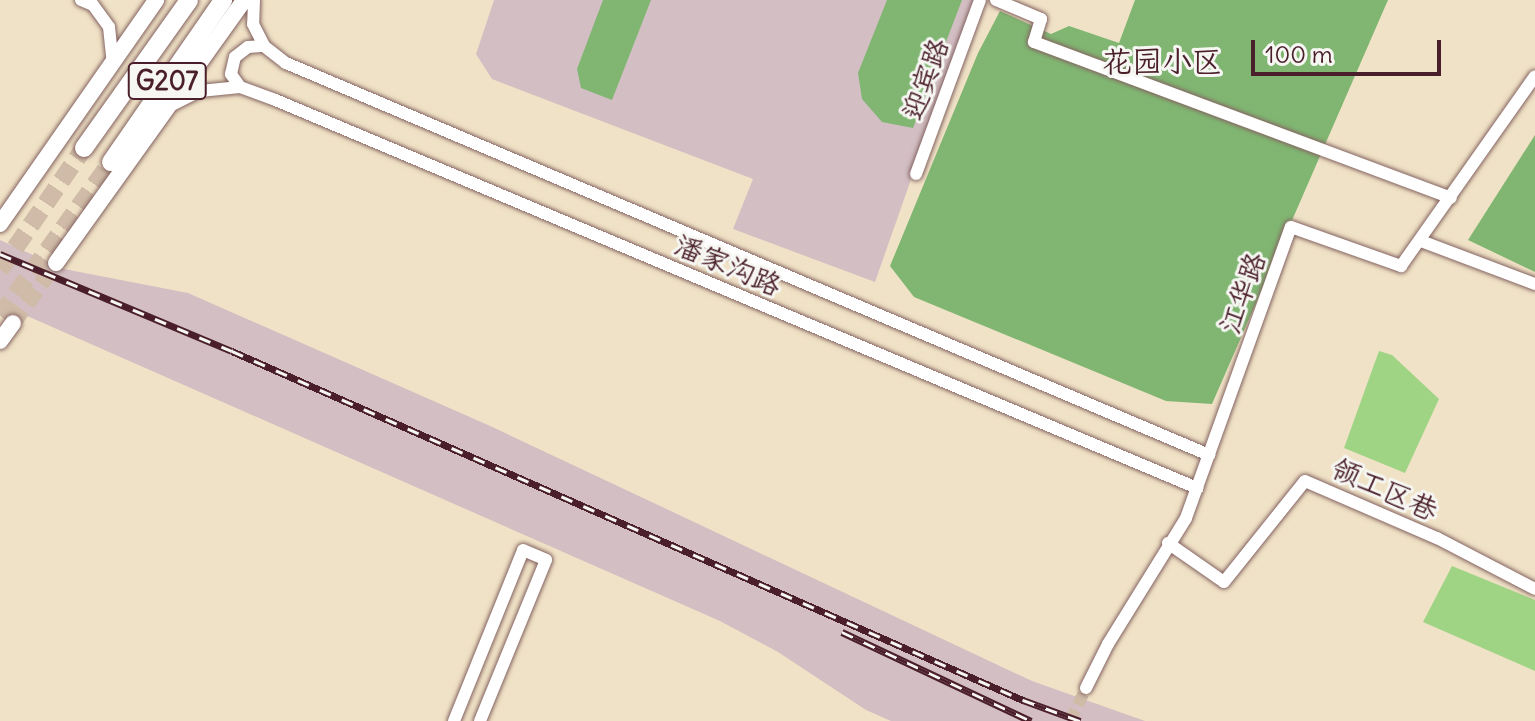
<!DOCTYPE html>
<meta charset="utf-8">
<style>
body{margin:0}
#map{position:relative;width:1535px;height:721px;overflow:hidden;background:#f0e2c6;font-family:Delius,"LXGW WenKai TC",sans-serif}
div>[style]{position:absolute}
.industrial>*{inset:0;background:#d2bec3}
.green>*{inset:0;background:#a0d485}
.forest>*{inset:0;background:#80b672}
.minor-tunnel>*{height:12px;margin-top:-6px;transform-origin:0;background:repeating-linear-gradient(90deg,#cfbba7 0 12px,transparent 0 18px)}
.major-tunnel>*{height:16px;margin-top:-8px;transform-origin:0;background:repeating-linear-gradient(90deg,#cfbba7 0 16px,transparent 0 24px)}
.highway-tunnel>*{height:18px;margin-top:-9px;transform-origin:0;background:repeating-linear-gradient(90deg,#cfbba7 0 18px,transparent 0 27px)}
.roads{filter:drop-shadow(0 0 2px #846361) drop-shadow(0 0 2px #846361)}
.minor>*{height:12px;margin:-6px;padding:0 6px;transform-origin:6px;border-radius:6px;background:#fff}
.major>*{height:16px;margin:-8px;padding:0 8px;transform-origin:8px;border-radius:8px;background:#fff}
.highway>*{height:18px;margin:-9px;padding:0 9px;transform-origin:9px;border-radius:9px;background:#fff}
.rail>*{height:7px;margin-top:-3.5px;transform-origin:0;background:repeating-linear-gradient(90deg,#f6f6f2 0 12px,#4a1f2b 0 24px);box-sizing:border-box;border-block:2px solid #4a1f2b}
span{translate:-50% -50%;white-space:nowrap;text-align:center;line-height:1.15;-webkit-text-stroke:6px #f6f6f2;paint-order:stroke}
.shield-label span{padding:2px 6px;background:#f6f6f2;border:2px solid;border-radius:6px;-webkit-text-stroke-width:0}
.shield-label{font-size:26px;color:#4a1f2b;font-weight:700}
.street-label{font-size:28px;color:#4a1f2b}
.neighbourhood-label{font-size:30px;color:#4a1f2b}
.scale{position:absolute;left:1251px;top:40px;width:190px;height:36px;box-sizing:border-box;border:4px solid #4a1f2b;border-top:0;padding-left:10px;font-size:24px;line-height:28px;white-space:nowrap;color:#4a1f2b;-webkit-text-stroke:6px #f6f6f2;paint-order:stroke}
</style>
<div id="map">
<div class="industrial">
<i style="clip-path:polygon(494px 0,974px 0,875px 282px,733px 229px,753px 179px,492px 79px,476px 54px)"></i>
<i style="clip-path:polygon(0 240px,64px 269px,188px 293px,488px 425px,1032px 681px,1145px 721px,891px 721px,866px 710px,778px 652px,720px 621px,0 304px)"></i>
</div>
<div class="green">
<i style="clip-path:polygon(1379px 351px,1392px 355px,1439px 399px,1405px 473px,1344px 448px)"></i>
<i style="clip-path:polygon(1452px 566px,1535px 600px,1535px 671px,1423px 622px)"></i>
</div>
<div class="forest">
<i style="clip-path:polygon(603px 0,651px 0,612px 100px,581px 88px,577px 69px)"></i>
<i style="clip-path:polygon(887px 0,962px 0,913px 128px,882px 122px,862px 99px,858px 73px)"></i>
<i style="clip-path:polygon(1135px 0,1388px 0,1212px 404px,1166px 401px,914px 297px,890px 266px,978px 53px,1000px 11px,1051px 34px,1069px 26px,1119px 43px)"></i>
<i style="clip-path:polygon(1535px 135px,1535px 272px,1468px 240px)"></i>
</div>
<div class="minor-tunnel">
<i style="left:1070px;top:721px;width:37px;rotate:-64deg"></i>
</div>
<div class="major-tunnel">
<i style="left:13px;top:323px;width:74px;rotate:-54.4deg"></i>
</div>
<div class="highway-tunnel">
<i style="left:0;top:270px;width:148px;rotate:-55.5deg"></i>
<i style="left:0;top:316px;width:190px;rotate:-54.2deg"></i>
</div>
<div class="roads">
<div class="minor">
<i style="left:81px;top:0;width:13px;rotate:23deg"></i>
<i style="left:93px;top:5px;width:27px;rotate:54deg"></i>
<i style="left:109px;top:27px;width:36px;rotate:84deg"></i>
<i style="left:254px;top:0;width:24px;rotate:92deg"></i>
<i style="left:253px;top:24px;width:25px;rotate:63deg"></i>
<i style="left:264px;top:46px;width:28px;rotate:38deg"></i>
<i style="left:286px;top:63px;width:1003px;rotate:23.01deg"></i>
<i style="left:996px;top:0;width:49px;rotate:22.9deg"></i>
<i style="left:1041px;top:19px;width:24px;rotate:107deg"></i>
<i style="left:1034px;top:42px;width:445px;rotate:20.5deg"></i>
<i style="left:240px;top:87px;width:16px;rotate:-125deg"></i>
<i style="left:231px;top:74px;width:17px;rotate:-77deg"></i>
<i style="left:235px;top:57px;width:16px;rotate:-38deg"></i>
<i style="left:248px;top:47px;width:16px;rotate:-4deg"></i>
<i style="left:170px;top:106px;width:34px;rotate:-27deg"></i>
<i style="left:200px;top:91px;width:40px;rotate:-5.7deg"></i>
<i style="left:240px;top:87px;width:35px;rotate:20deg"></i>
<i style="left:273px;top:99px;width:1003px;rotate:22.83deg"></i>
<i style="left:916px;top:174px;width:185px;rotate:-69.8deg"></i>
<i style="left:1421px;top:241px;width:122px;rotate:20.7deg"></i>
<i style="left:1168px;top:543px;width:68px;rotate:34.9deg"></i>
<i style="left:1224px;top:582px;width:129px;rotate:-51.3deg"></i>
<i style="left:1305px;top:481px;width:144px;rotate:23.4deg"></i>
<i style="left:1437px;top:538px;width:110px;rotate:27.5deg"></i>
<i style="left:1086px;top:688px;width:49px;rotate:-63.4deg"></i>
<i style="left:1108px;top:644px;width:148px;rotate:-58.2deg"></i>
<i style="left:1186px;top:518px;width:309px;rotate:-70.2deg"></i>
<i style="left:1291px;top:227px;width:117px;rotate:19.5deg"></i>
<i style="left:1401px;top:266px;width:232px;rotate:-54.8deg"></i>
<i style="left:454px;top:721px;width:184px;rotate:-68deg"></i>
<i style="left:523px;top:550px;width:25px;rotate:23deg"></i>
<i style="left:546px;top:560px;width:174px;rotate:112.3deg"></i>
</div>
<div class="major">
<i style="left:0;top:224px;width:273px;rotate:-55.1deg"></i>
<i style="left:56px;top:263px;width:323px;rotate:-54.4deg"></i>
<i style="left:0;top:341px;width:22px;rotate:-54deg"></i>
</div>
<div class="highway">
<i style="left:84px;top:148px;width:181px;rotate:-54.6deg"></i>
<i style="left:111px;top:162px;width:197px;rotate:-55.3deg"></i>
</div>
</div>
<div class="rail">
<i style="left:0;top:254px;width:251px;rotate:22.7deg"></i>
<i style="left:232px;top:351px;width:865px;rotate:23.81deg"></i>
<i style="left:1023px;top:700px;width:61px;rotate:20.2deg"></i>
<i style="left:842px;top:632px;width:209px;rotate:25.2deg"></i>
</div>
<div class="shield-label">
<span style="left:167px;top:81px">G207</span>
</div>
<div class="street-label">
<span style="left:925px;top:79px;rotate:-70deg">迎宾路</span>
<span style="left:728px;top:265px;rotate:23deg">潘家沟路</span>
<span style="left:1242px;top:293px;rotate:-70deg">江华路</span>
<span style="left:1385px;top:489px;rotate:24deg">领工区巷</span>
</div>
<div class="neighbourhood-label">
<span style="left:1162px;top:61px">花园小区</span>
</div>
<div class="scale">100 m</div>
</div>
